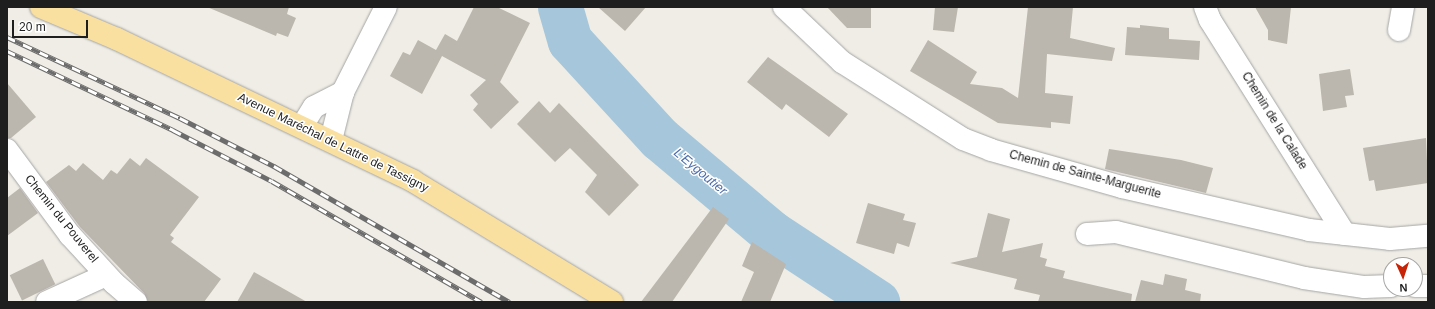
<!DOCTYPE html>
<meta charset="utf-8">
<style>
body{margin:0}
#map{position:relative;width:1435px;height:309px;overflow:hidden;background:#efede5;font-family:Arial,sans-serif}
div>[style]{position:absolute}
.river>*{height:45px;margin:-22.5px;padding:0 22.5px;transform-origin:22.5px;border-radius:22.5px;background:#a6c7db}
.building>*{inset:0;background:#bbb6ae;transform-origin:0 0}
.roads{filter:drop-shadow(0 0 1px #a5a5a5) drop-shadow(0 0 1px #a5a5a5)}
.minor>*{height:22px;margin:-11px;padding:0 11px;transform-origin:11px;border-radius:11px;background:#fff}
.major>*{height:22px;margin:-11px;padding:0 11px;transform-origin:11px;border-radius:11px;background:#f9e0a0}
.rail>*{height:4.5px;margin-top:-2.25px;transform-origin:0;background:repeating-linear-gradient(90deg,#fff 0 9px,#6c6c6c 0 18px);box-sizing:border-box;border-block:1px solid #6c6c6c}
span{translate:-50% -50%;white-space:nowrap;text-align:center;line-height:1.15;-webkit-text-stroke:3px #fff;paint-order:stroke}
.street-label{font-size:12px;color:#1e1e1e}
.water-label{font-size:13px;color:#4d6eab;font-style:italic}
.frame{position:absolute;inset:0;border:8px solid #1e1e1e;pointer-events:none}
.north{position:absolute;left:1383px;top:257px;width:40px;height:40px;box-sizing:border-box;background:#fff;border:1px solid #a5a5a5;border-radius:50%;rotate:177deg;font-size:11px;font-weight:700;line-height:16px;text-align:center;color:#1e1e1e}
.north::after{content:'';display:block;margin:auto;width:14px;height:18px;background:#c72306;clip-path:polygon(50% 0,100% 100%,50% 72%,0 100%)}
.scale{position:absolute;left:12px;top:20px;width:76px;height:18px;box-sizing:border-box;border:2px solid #1e1e1e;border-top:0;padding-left:5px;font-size:12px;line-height:14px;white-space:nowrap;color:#1e1e1e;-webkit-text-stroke:3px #fff;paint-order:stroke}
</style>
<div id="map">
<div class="river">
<i style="left:560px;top:7px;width:35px;rotate:74deg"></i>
<i style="left:570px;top:41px;width:132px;rotate:47.5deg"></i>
<i style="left:659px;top:138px;width:148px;rotate:40.1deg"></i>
<i style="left:772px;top:233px;width:126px;rotate:33.3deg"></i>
</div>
<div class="building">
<i style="clip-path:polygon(207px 7px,289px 7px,287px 14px,296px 18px,288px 37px,277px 33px,276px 36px)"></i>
<i style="clip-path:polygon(474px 7px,497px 7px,530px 23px,500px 82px,519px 102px,491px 129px,473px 110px,478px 104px,470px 95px,486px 80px,442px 56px,422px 94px,390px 76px,403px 52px,410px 55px,418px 40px,436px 50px,445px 34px,457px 41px)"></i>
<i style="clip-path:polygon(598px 7px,646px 7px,625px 31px)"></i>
<i style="clip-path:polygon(827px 7px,871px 7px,871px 28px,847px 28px)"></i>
<i style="clip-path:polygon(935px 7px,958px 7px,954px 32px,933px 30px)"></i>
<i style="clip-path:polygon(1028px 7px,1073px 7px,1070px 38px,1115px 48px,1112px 61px,1047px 54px,1045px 93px,1073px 96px,1070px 124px,1051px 122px,1051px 128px,998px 123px,910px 71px,928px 40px,977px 72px,970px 84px,1002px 88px,1018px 98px)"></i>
<i style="clip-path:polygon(1255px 7px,1291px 7px,1287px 44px,1268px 40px,1268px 30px)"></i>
<i style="clip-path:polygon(1140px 25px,1169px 28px,1169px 39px,1200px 41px,1199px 60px,1125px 55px,1127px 27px,1140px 28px)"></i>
<i style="clip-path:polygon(768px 57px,848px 114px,829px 137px,786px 104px,782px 110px,747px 82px)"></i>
<i style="clip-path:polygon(1350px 69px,1354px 95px,1345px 96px,1347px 107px,1323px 111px,1319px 74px)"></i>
<i style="clip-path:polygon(7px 83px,36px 117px,11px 138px,7px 138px)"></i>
<i style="clip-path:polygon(539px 101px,550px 113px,559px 103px,639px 185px,609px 216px,585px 192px,597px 175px,570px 148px,555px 162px,517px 124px)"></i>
<i style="clip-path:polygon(1426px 138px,1428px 183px,1376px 191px,1374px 180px,1369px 181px,1363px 148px)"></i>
<i style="clip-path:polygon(1109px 149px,1181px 160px,1213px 168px,1206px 193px,1105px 169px)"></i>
<i style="clip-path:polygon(130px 158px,140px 166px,146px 158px,199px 197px,170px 235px,174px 238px,171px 242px,221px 279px,204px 302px,148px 302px,144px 293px,80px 227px,46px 182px,69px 165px,76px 171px,83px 163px,103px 180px,111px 170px,117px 174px)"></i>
<i style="clip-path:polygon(20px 188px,38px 213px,7px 236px,7px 198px)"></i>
<i style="clip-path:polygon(868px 203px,905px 214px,903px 220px,916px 223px,909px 247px,897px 243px,894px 254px,856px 243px)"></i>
<i style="clip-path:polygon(713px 207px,729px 219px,672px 302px,641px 302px)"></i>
<i style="clip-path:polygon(988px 213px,1010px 219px,1002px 252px,1043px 243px,1040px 257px,1047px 259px,1045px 266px,1065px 271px,1063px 278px,1132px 294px,1131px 302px,1038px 302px,1040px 295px,1014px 289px,1017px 279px,950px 263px,977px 257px)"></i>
<i style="clip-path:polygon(752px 242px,786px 264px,770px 302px,741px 302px,754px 272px,742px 266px)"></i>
<i style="left:43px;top:259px;width:28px;height:37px;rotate:64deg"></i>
<i style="clip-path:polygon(254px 272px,307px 302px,237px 302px)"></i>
<i style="clip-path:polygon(1165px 274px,1187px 279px,1185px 290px,1201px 294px,1200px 302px,1135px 302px,1141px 280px,1163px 285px)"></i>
</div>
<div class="roads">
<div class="minor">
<i style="left:784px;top:7px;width:80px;rotate:43.5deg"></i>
<i style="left:842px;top:62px;width:143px;rotate:32.5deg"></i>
<i style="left:963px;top:139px;width:30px;rotate:21deg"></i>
<i style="left:991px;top:150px;width:136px;rotate:15.8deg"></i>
<i style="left:1122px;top:187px;width:192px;rotate:12.9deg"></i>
<i style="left:1309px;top:230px;width:81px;rotate:6.3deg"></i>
<i style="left:1390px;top:239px;width:38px;rotate:-5deg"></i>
<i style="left:1205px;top:7px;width:14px;rotate:69deg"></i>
<i style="left:1210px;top:20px;width:253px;rotate:57.8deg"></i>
<i style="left:1399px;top:30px;width:23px;rotate:-80deg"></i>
<i style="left:302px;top:126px;width:22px;rotate:-58deg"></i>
<i style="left:314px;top:107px;width:33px;rotate:-27deg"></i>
<i style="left:331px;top:140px;width:49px;rotate:-76deg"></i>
<i style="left:343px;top:92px;width:95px;rotate:-63.2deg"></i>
<i style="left:7px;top:150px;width:106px;rotate:53.5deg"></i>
<i style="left:70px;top:235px;width:65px;rotate:47.5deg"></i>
<i style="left:114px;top:283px;width:29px;rotate:41deg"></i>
<i style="left:1087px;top:234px;width:29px;rotate:-4deg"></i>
<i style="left:1116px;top:232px;width:194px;rotate:13.7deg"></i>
<i style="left:1304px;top:278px;width:61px;rotate:8.5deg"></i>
<i style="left:1364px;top:287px;width:27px;rotate:-2deg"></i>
<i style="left:1415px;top:286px;width:13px"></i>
<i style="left:47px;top:302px;width:65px;rotate:-24.6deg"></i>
</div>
<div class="major">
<i style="left:41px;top:7px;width:82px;rotate:22.8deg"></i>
<i style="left:117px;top:39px;width:328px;rotate:25.6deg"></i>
<i style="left:413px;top:181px;width:233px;rotate:31.3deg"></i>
</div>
</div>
<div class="rail">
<i style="left:7px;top:37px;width:191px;rotate:25.1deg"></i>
<i style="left:180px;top:118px;width:106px;rotate:27.1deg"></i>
<i style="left:274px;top:166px;width:272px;rotate:30deg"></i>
<i style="left:7px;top:51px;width:184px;rotate:25.4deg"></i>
<i style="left:173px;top:130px;width:111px;rotate:27.3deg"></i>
<i style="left:272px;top:181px;width:242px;rotate:30deg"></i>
</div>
<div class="street-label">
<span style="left:1274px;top:121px;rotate:58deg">Chemin de la Calade</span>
<span style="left:333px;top:143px;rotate:26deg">Avenue Maréchal de Lattre de Tassigny</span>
<span style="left:1085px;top:175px;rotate:15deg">Chemin de Sainte-Marguerite</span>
<span style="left:61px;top:219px;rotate:51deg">Chemin du Pouverel</span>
</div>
<div class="water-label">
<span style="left:700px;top:172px;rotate:40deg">L'Eygoutier</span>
</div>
<div class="frame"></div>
<div class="north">N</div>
<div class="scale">20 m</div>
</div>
